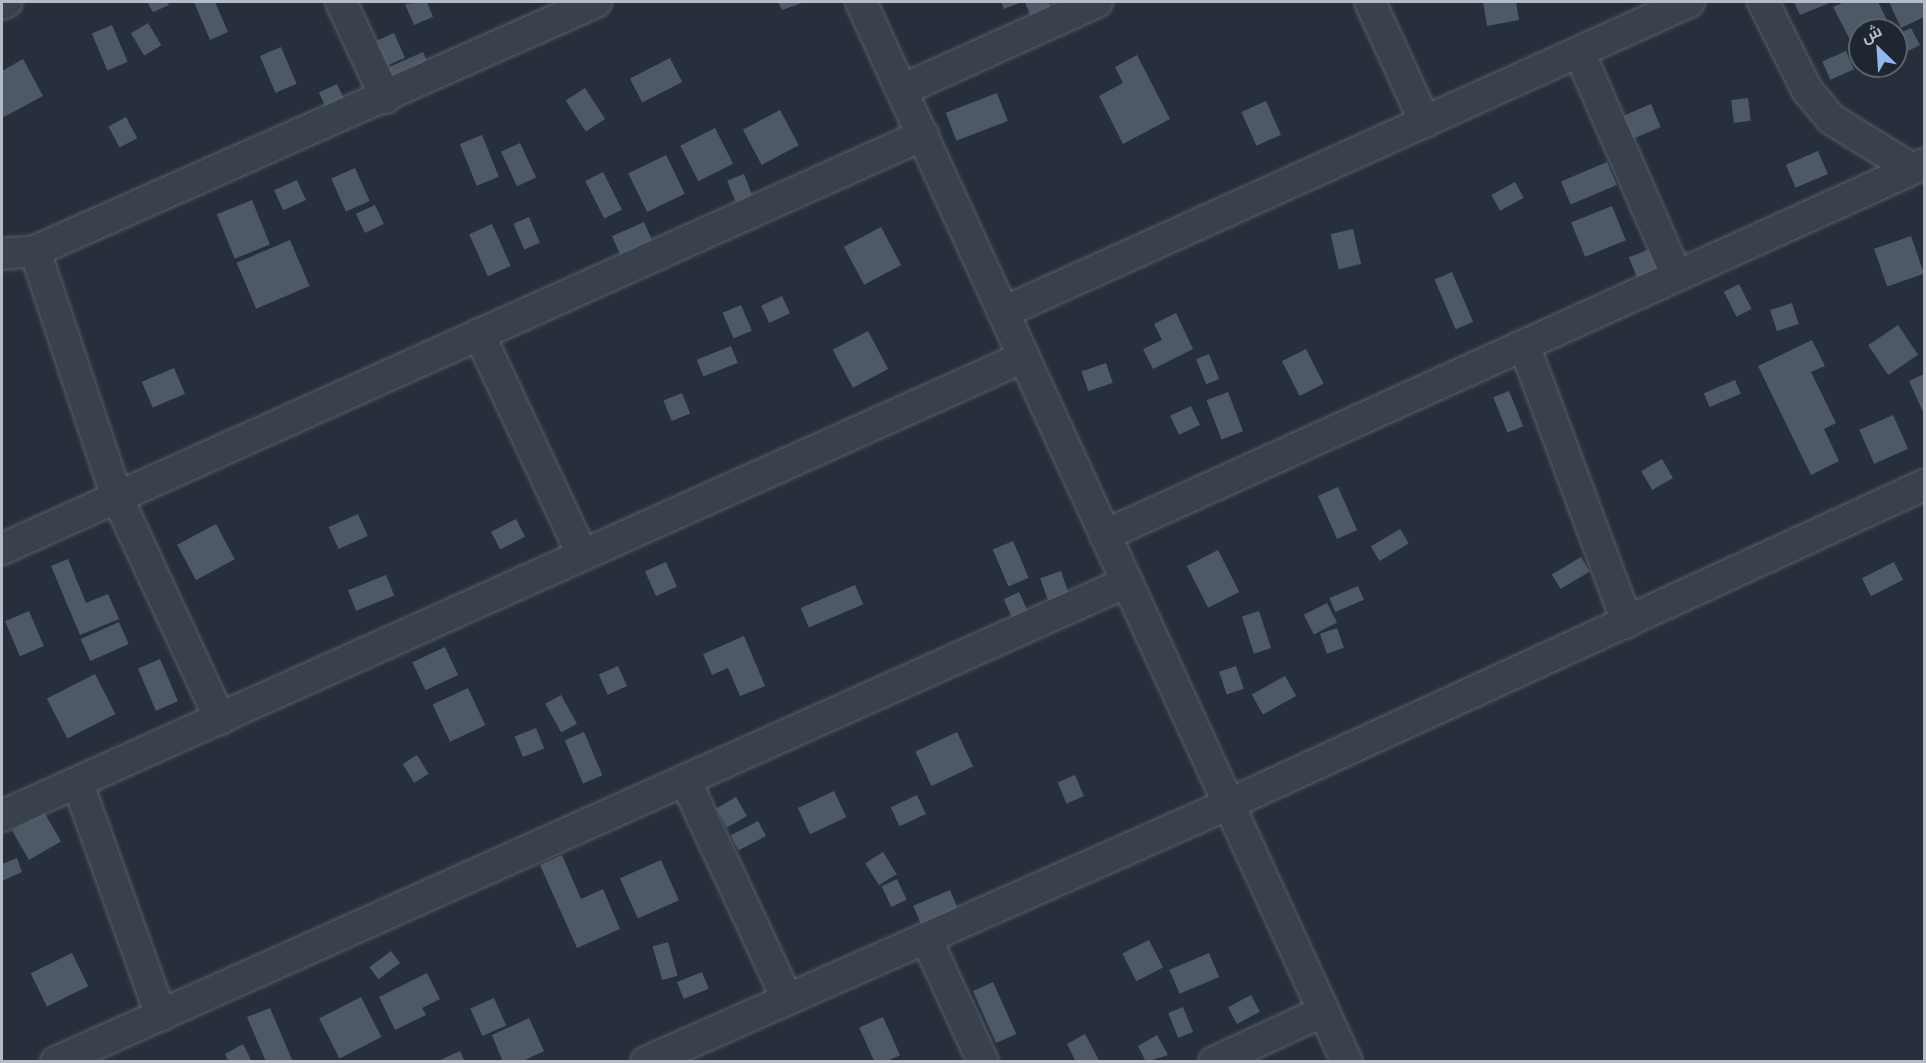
<!DOCTYPE html>
<meta charset="utf-8">
<style>
body{margin:0}
#map{position:relative;width:1926px;height:1063px;overflow:hidden;background:#262f3b;font-family:Ubuntu,Cairo,sans-serif}
div>[style]{position:absolute}
.building>*{inset:0;background:#4e5967;transform-origin:0 0}
.roads{filter:drop-shadow(0 0 2px #575f69) drop-shadow(0 0 2px #575f69)}
.street>*{height:30px;margin:-15px;padding:0 15px;transform-origin:15px;border-radius:15px;background:#39414c}
span{translate:-50% -50%;white-space:nowrap;text-align:center;line-height:1.15;-webkit-text-stroke:4.5px #1e2630;paint-order:stroke}
.frame{position:absolute;inset:0;border:3px solid #b5bcc7;pointer-events:none}
.north{position:absolute;left:1848px;top:18px;width:60px;height:60px;box-sizing:border-box;background:#1e2630;border:2px solid #5a626c;border-radius:50%;rotate:335deg;font-size:16px;font-weight:700;line-height:24px;text-align:center;color:#b5bcc7}
.north::after{content:'';display:block;margin:auto;width:21px;height:27px;background:#92b8ef;clip-path:polygon(50% 0,100% 100%,50% 72%,0 100%)}
</style>
<div id="map">
<div class="building">
<i style="clip-path:polygon(147px 2px,167px 2px,169px 5px,153px 12px)"></i>
<i style="clip-path:polygon(194px 2px,215px 2px,228px 32px,210px 40px)"></i>
<i style="clip-path:polygon(427px 2px,433px 17px,414px 25px,405px 4px)"></i>
<i style="clip-path:polygon(778px 2px,805px 2px,782px 10px)"></i>
<i style="clip-path:polygon(1001px 2px,1022px 2px,1004px 9px)"></i>
<i style="clip-path:polygon(1025px 2px,1049px 2px,1052px 10px,1031px 18px)"></i>
<i style="clip-path:polygon(1483px 2px,1516px 2px,1519px 20px,1487px 26px)"></i>
<i style="clip-path:polygon(1794px 2px,1832px 2px,1800px 15px)"></i>
<i style="clip-path:polygon(1844px 2px,1878px 2px,1892px 30px,1860px 30px,1860px 59px,1833px 7px)"></i>
<i style="clip-path:polygon(1889px 2px,1924px 2px,1924px 17px,1901px 28px)"></i>
<i style="left:148px;top:23px;width:26px;height:20px;rotate:59deg"></i>
<i style="left:112px;top:25px;width:40px;height:22px;rotate:67deg"></i>
<i style="clip-path:polygon(1911px 28px,1920px 45px,1896px 57px,1896px 35px)"></i>
<i style="left:394px;top:33px;width:27px;height:25px;rotate:66deg"></i>
<i style="left:281px;top:47px;width:40px;height:23px;rotate:67deg"></i>
<i style="left:1846px;top:51px;width:20px;height:26px;rotate:66deg"></i>
<i style="left:423px;top:52px;width:27px;height:48px;rotate:66deg"></i>
<i style="clip-path:polygon(1137px 55px,1170px 119px,1123px 144px,1099px 96px,1123px 83px,1115px 67px)"></i>
<i style="left:670px;top:58px;width:27px;height:45px;rotate:63deg"></i>
<i style="clip-path:polygon(23px 59px,43px 96px,2px 118px,2px 71px)"></i>
<i style="left:337px;top:84px;width:21px;height:20px;rotate:65deg"></i>
<i style="left:585px;top:88px;width:37px;height:23px;rotate:57deg"></i>
<i style="left:997px;top:93px;width:30px;height:55px;rotate:69deg"></i>
<i style="left:1748px;top:98px;width:23px;height:17px;rotate:83deg"></i>
<i style="left:1266px;top:101px;width:37px;height:27px;rotate:66deg"></i>
<i style="left:1651px;top:104px;width:25px;height:32px;rotate:67deg"></i>
<i style="left:780px;top:110px;width:40px;height:42px;rotate:62deg"></i>
<i style="left:126px;top:117px;width:24px;height:20px;rotate:62deg"></i>
<i style="left:715px;top:128px;width:40px;height:39px;rotate:63deg"></i>
<i style="left:482px;top:135px;width:45px;height:24px;rotate:68deg"></i>
<i style="left:520px;top:143px;width:38px;height:21px;rotate:65deg"></i>
<i style="left:1818px;top:151px;width:25px;height:35px;rotate:67deg"></i>
<i style="left:666px;top:155px;width:43px;height:42px;rotate:64deg"></i>
<i style="left:1607px;top:162px;width:25px;height:50px;rotate:67deg"></i>
<i style="left:355px;top:168px;width:36px;height:26px;rotate:66deg"></i>
<i style="left:603px;top:172px;width:42px;height:20px;rotate:63deg"></i>
<i style="left:744px;top:174px;width:25px;height:18px;rotate:69deg"></i>
<i style="left:297px;top:180px;width:22px;height:25px;rotate:66deg"></i>
<i style="left:1515px;top:182px;width:18px;height:27px;rotate:61deg"></i>
<i style="left:252px;top:200px;width:48px;height:38px;rotate:68deg"></i>
<i style="left:375px;top:205px;width:21px;height:21px;rotate:65deg"></i>
<i style="left:1612px;top:206px;width:37px;height:44px;rotate:68deg"></i>
<i style="left:529px;top:217px;width:28px;height:17px;rotate:67deg"></i>
<i style="left:644px;top:222px;width:22px;height:35px;rotate:66deg"></i>
<i style="left:492px;top:224px;width:46px;height:25px;rotate:66deg"></i>
<i style="left:881px;top:227px;width:43px;height:42px;rotate:62deg"></i>
<i style="left:1353px;top:229px;width:36px;height:23px;rotate:77deg"></i>
<i style="left:1911px;top:236px;width:40px;height:39px;rotate:71deg"></i>
<i style="left:290px;top:240px;width:50px;height:58px;rotate:67deg"></i>
<i style="left:1652px;top:248px;width:24px;height:25px;rotate:68deg"></i>
<i style="left:1452px;top:272px;width:54px;height:19px;rotate:67deg"></i>
<i style="left:1739px;top:284px;width:28px;height:17px;rotate:63deg"></i>
<i style="left:782px;top:296px;width:19px;height:23px;rotate:65deg"></i>
<i style="left:1792px;top:303px;width:22px;height:23px;rotate:72deg"></i>
<i style="left:741px;top:305px;width:28px;height:20px;rotate:67deg"></i>
<i style="clip-path:polygon(1176px 313px,1193px 349px,1153px 369px,1143px 349px,1162px 340px,1154px 324px)"></i>
<i style="left:1898px;top:325px;width:36px;height:36px;rotate:56deg"></i>
<i style="left:868px;top:331px;width:43px;height:40px;rotate:62deg"></i>
<i style="clip-path:polygon(1812px 340px,1825px 366px,1811px 372px,1836px 423px,1824px 429px,1839px 461px,1811px 475px,1758px 366px)"></i>
<i style="left:731px;top:346px;width:18px;height:37px;rotate:68deg"></i>
<i style="left:1306px;top:349px;width:39px;height:27px;rotate:63deg"></i>
<i style="left:1209px;top:354px;width:27px;height:14px;rotate:68deg"></i>
<i style="left:1106px;top:363px;width:21px;height:26px;rotate:71deg"></i>
<i style="left:174px;top:368px;width:28px;height:35px;rotate:67deg"></i>
<i style="clip-path:polygon(1924px 374px,1924px 414px,1909px 381px)"></i>
<i style="left:1735px;top:380px;width:15px;height:34px;rotate:67deg"></i>
<i style="left:1509px;top:391px;width:38px;height:17px;rotate:68deg"></i>
<i style="left:1228px;top:392px;width:42px;height:23px;rotate:69deg"></i>
<i style="left:682px;top:393px;width:22px;height:20px;rotate:68deg"></i>
<i style="left:1191px;top:406px;width:21px;height:23px;rotate:65deg"></i>
<i style="left:1893px;top:415px;width:37px;height:37px;rotate:66deg"></i>
<i style="left:1662px;top:459px;width:22px;height:24px;rotate:60deg"></i>
<i style="left:1338px;top:487px;width:47px;height:22px;rotate:66deg"></i>
<i style="left:358px;top:514px;width:24px;height:32px;rotate:66deg"></i>
<i style="left:516px;top:519px;width:20px;height:28px;rotate:63deg"></i>
<i style="left:216px;top:524px;width:40px;height:44px;rotate:62deg"></i>
<i style="left:1400px;top:529px;width:17px;height:34px;rotate:59deg"></i>
<i style="left:1013px;top:541px;width:40px;height:22px;rotate:67deg"></i>
<i style="left:1218px;top:550px;width:47px;height:35px;rotate:63deg"></i>
<i style="left:1581px;top:557px;width:17px;height:34px;rotate:59deg"></i>
<i style="clip-path:polygon(68px 559px,86px 603px,108px 594px,119px 619px,80px 635px,51px 566px)"></i>
<i style="left:666px;top:562px;width:27px;height:23px;rotate:66deg"></i>
<i style="left:1894px;top:562px;width:20px;height:36px;rotate:63deg"></i>
<i style="left:1061px;top:571px;width:24px;height:22px;rotate:71deg"></i>
<i style="left:386px;top:575px;width:22px;height:41px;rotate:68deg"></i>
<i style="left:855px;top:585px;width:21px;height:59px;rotate:67deg"></i>
<i style="left:1358px;top:586px;width:15px;height:31px;rotate:67deg"></i>
<i style="left:1019px;top:592px;width:21px;height:17px;rotate:65deg"></i>
<i style="left:1327px;top:603px;width:22px;height:26px;rotate:63deg"></i>
<i style="left:29px;top:611px;width:38px;height:26px;rotate:67deg"></i>
<i style="left:1259px;top:611px;width:39px;height:18px;rotate:72deg"></i>
<i style="left:119px;top:622px;width:24px;height:42px;rotate:66deg"></i>
<i style="left:1337px;top:628px;width:21px;height:18px;rotate:71deg"></i>
<i style="clip-path:polygon(744px 636px,765px 686px,740px 696px,728px 668px,712px 675px,703px 654px)"></i>
<i style="left:445px;top:647px;width:31px;height:36px;rotate:65deg"></i>
<i style="left:160px;top:659px;width:46px;height:24px;rotate:67deg"></i>
<i style="left:618px;top:666px;width:22px;height:21px;rotate:66deg"></i>
<i style="left:1236px;top:666px;width:24px;height:18px;rotate:71deg"></i>
<i style="left:95px;top:674px;width:45px;height:54px;rotate:63deg"></i>
<i style="left:1285px;top:676px;width:23px;height:38px;rotate:61deg"></i>
<i style="left:468px;top:688px;width:41px;height:39px;rotate:65deg"></i>
<i style="left:561px;top:695px;width:33px;height:18px;rotate:61deg"></i>
<i style="left:536px;top:728px;width:22px;height:23px;rotate:68deg"></i>
<i style="left:584px;top:732px;width:47px;height:21px;rotate:67deg"></i>
<i style="left:957px;top:732px;width:38px;height:46px;rotate:65deg"></i>
<i style="left:417px;top:755px;width:22px;height:17px;rotate:58deg"></i>
<i style="left:1075px;top:775px;width:23px;height:19px;rotate:67deg"></i>
<i style="left:834px;top:791px;width:29px;height:40px;rotate:65deg"></i>
<i style="left:917px;top:795px;width:21px;height:29px;rotate:65deg"></i>
<i style="left:736px;top:797px;width:22px;height:23px;rotate:60deg"></i>
<i style="left:44px;top:812px;width:34px;height:37px;rotate:60deg"></i>
<i style="left:758px;top:821px;width:17px;height:31px;rotate:62deg"></i>
<i style="left:883px;top:852px;width:26px;height:21px;rotate:58deg"></i>
<i style="clip-path:polygon(562px 855px,581px 899px,603px 889px,620px 929px,577px 948px,540px 865px)"></i>
<i style="clip-path:polygon(17px 858px,22px 872px,2px 881px,2px 864px)"></i>
<i style="left:661px;top:860px;width:44px;height:45px;rotate:66deg"></i>
<i style="left:897px;top:879px;width:23px;height:17px;rotate:65deg"></i>
<i style="left:950px;top:890px;width:21px;height:40px;rotate:67deg"></i>
<i style="left:1149px;top:940px;width:31px;height:30px;rotate:63deg"></i>
<i style="left:668px;top:942px;width:35px;height:16px;rotate:74deg"></i>
<i style="left:391px;top:951px;width:15px;height:27px;rotate:53deg"></i>
<i style="left:72px;top:953px;width:37px;height:46px;rotate:64deg"></i>
<i style="left:1209px;top:953px;width:26px;height:43px;rotate:67deg"></i>
<i style="left:702px;top:972px;width:18px;height:27px;rotate:68deg"></i>
<i style="clip-path:polygon(427px 973px,440px 999px,422px 1008px,426px 1015px,395px 1030px,379px 997px)"></i>
<i style="left:993px;top:982px;width:57px;height:22px;rotate:66deg"></i>
<i style="left:1251px;top:995px;width:19px;height:26px;rotate:62deg"></i>
<i style="left:361px;top:997px;width:45px;height:47px;rotate:63deg"></i>
<i style="left:494px;top:998px;width:30px;height:26px;rotate:66deg"></i>
<i style="left:1183px;top:1007px;width:27px;height:16px;rotate:68deg"></i>
<i style="clip-path:polygon(270px 1008px,293px 1062px,266px 1062px,247px 1017px)"></i>
<i style="left:883px;top:1017px;width:42px;height:26px;rotate:66deg"></i>
<i style="clip-path:polygon(529px 1018px,544px 1051px,521px 1062px,503px 1062px,492px 1035px)"></i>
<i style="clip-path:polygon(1085px 1034px,1100px 1062px,1076px 1062px,1067px 1044px)"></i>
<i style="clip-path:polygon(1157px 1035px,1168px 1055px,1146px 1062px,1138px 1046px)"></i>
<i style="clip-path:polygon(243px 1044px,252px 1062px,229px 1062px,225px 1054px)"></i>
<i style="clip-path:polygon(460px 1051px,465px 1062px,436px 1062px)"></i>
</div>
<div class="roads">
<div class="street">
<i style="left:341px;top:2px;width:106px;rotate:64.9deg"></i>
<i style="left:861px;top:2px;width:1166px;rotate:65.37deg"></i>
<i style="left:1370px;top:2px;width:132px;rotate:65.4deg"></i>
<i style="left:1763px;top:2px;width:98px;rotate:63.4deg"></i>
<i style="left:1807px;top:90px;width:38px;rotate:50deg"></i>
<i style="left:1831px;top:119px;width:95px;rotate:31.7deg"></i>
<i style="left:2px;top:4px;width:5px;rotate:-22deg"></i>
<i style="left:1579px;top:52px;width:244px;rotate:66.4deg"></i>
<i style="left:902px;top:90px;width:214px;rotate:-24.3deg"></i>
<i style="left:35px;top:251px;width:259px;rotate:71.6deg"></i>
<i style="left:117px;top:497px;width:245px;rotate:65.1deg"></i>
<i style="left:2px;top:254px;width:33px;rotate:-5deg"></i>
<i style="left:35px;top:251px;width:614px;rotate:-23.93deg"></i>
<i style="left:1004px;top:312px;width:752px;rotate:-24.35deg"></i>
<i style="left:479px;top:334px;width:243px;rotate:64.9deg"></i>
<i style="left:1524px;top:345px;width:296px;rotate:69.6deg"></i>
<i style="left:1105px;top:535px;width:899px;rotate:-24.37deg"></i>
<i style="left:2px;top:549px;width:1010px;rotate:-24.2deg"></i>
<i style="left:685px;top:780px;width:242px;rotate:65deg"></i>
<i style="left:78px;top:784px;width:246px;rotate:70.3deg"></i>
<i style="left:2px;top:816px;width:1120px;rotate:-24.19deg"></i>
<i style="left:926px;top:938px;width:136px;rotate:65.3deg"></i>
<i style="left:56px;top:1062px;width:1174px;rotate:-24.14deg"></i>
<i style="left:646px;top:1062px;width:638px;rotate:-23.87deg"></i>
<i style="left:1229px;top:804px;width:765px;rotate:-24.65deg"></i>
<i style="left:1214px;top:1062px;width:121px;rotate:-24.9deg"></i>
</div>
</div>
<div class="frame"></div>
<div class="north">ش</div>
</div>
